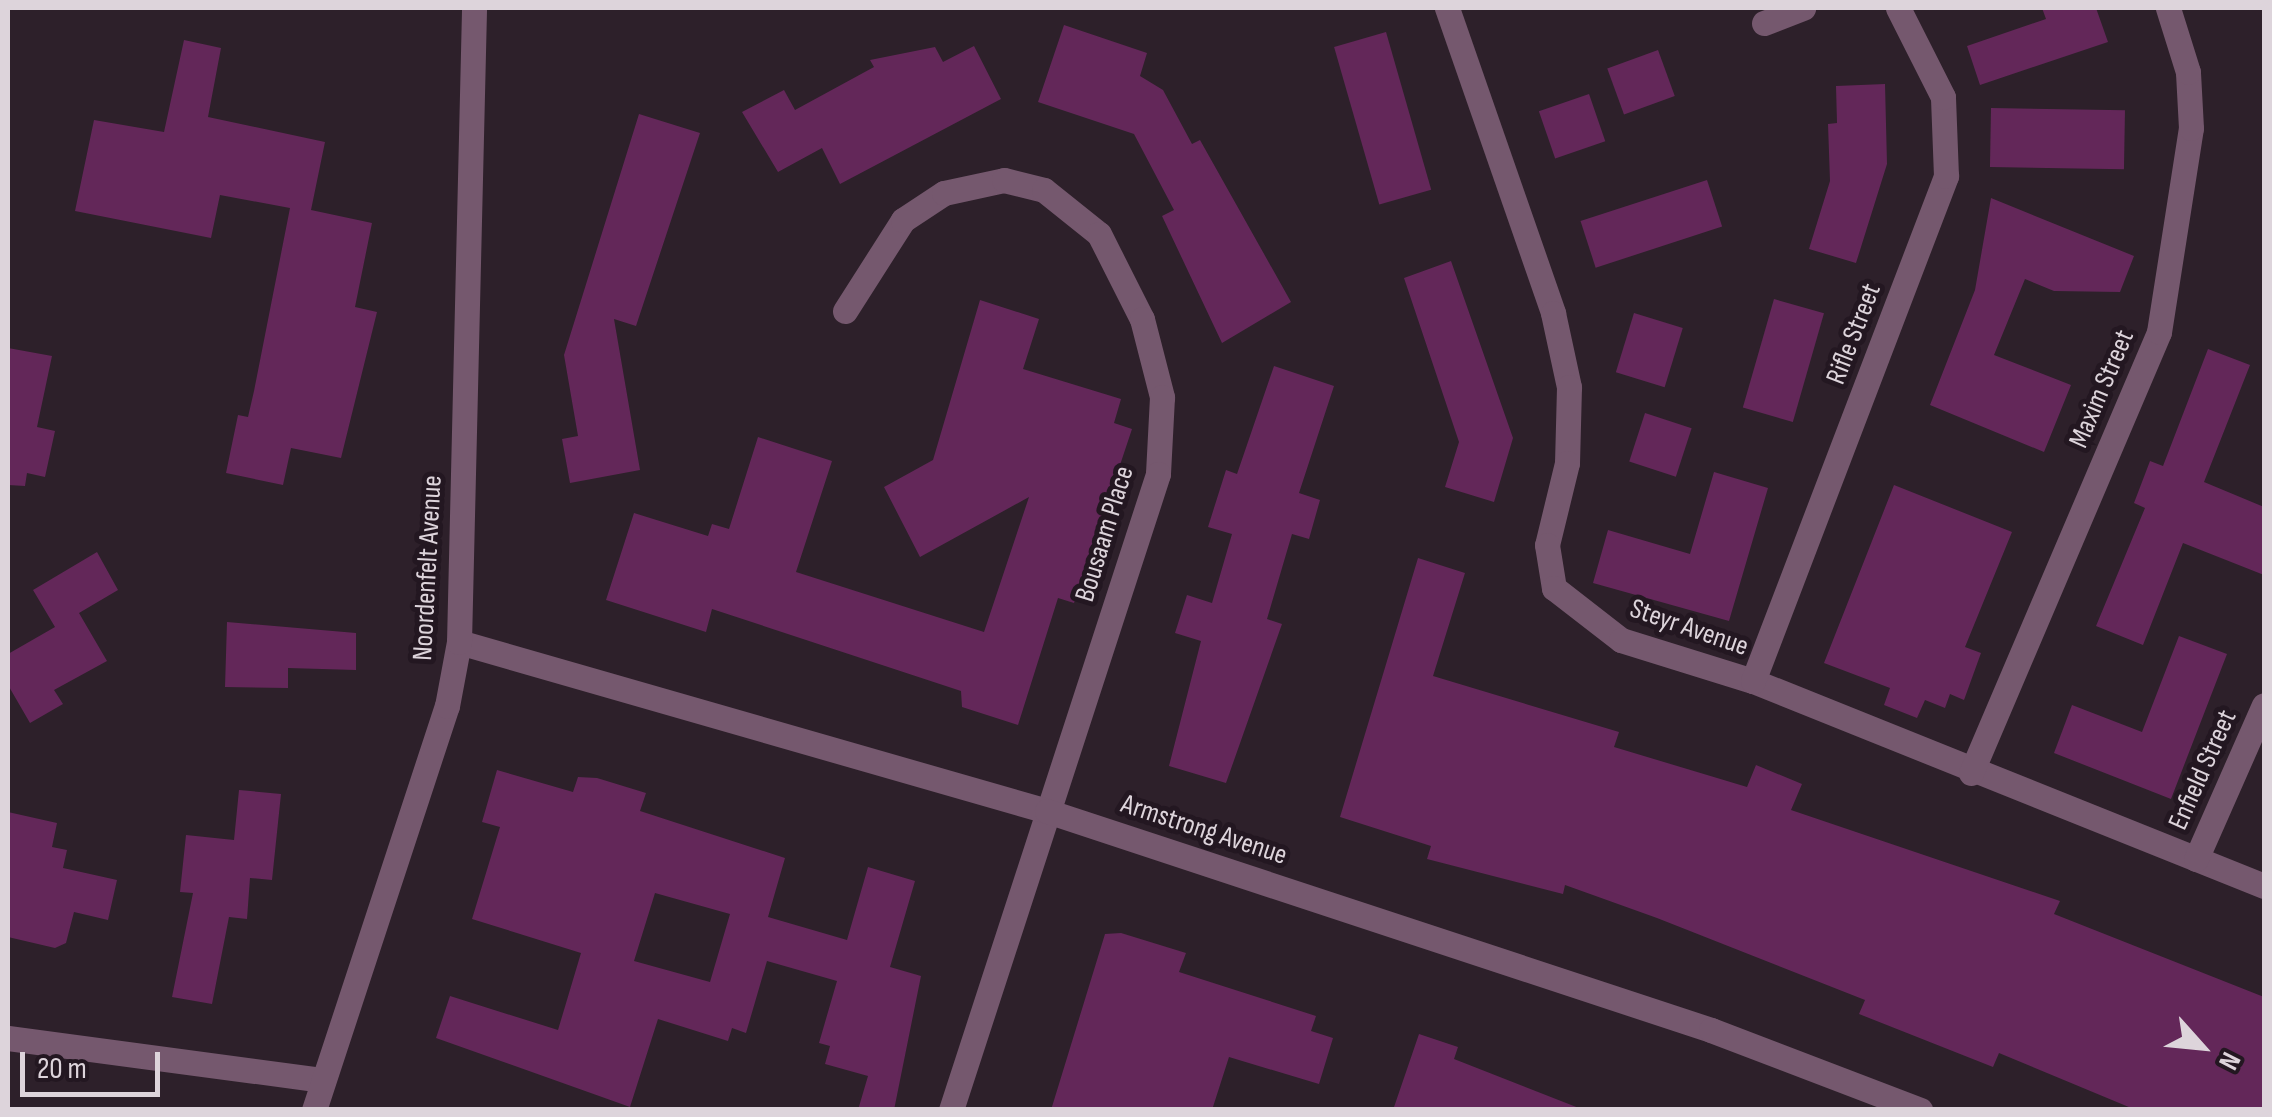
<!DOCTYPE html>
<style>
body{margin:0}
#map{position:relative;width:2272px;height:1117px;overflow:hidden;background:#2d202a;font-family:"Sofia Sans Condensed",sans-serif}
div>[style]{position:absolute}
.building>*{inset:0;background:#632759;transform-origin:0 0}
.street>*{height:25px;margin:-12.5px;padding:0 12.5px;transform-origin:12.5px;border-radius:12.5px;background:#75586e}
span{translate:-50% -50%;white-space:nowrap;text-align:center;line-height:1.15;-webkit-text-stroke:10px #231721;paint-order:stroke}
.street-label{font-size:28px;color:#ddd4db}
.frame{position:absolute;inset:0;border:10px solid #ddd4db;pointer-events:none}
.north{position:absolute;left:2152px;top:997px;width:100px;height:100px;-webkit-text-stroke:8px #231721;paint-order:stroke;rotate:117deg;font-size:28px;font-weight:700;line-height:40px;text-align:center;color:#ddd4db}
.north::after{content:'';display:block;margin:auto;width:35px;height:45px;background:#ddd4db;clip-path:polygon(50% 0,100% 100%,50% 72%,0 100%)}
.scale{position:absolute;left:20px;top:1052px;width:140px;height:45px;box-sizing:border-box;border:5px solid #ddd4db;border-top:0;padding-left:12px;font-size:30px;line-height:35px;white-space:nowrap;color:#ddd4db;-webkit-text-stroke:8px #231721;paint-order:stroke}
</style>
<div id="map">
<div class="building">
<i style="clip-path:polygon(2042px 8px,2096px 8px,2108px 42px,1980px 85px,1967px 46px,2046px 19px)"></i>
<i style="clip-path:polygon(1064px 25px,1147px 53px,1140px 76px,1163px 90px,1192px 144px,1200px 140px,1291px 302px,1222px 343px,1162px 216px,1174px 210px,1134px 134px,1038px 102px)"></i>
<i style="left:1386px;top:32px;width:164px;height:54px;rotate:74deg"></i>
<i style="clip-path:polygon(184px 40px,221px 48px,208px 117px,325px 142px,311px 210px,372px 223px,355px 307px,377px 312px,341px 458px,291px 448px,283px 485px,226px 473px,238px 415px,248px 417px,254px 391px,290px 208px,220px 195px,211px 238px,75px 211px,94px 120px,164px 132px)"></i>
<i style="clip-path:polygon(974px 46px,1001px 99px,840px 184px,822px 148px,778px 172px,742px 112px,784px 90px,795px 110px,874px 67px,870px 60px,935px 47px,943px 62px)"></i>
<i style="left:1658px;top:50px;width:49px;height:54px;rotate:70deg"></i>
<i style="clip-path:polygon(1885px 84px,1887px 164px,1856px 263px,1809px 249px,1830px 181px,1828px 124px,1837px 123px,1836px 86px)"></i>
<i style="left:1589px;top:94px;width:50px;height:53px;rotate:71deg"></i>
<i style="left:1991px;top:108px;width:134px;height:59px;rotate:1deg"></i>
<i style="clip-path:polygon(639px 114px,700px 133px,636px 326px,614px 319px,640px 470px,570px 483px,562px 439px,578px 436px,564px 355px)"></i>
<i style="left:1707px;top:180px;width:49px;height:133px;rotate:72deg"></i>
<i style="clip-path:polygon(1991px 198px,2134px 256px,2120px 292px,2054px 291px,2025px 279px,1994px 355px,2071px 385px,2044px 452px,1930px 405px,1975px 290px)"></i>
<i style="clip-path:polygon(1451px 261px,1513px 438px,1494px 502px,1445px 487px,1459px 442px,1404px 278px)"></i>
<i style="left:1774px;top:299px;width:52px;height:113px;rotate:16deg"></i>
<i style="clip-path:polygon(980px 300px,1039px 319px,1023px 369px,1121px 399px,1114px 423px,1132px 429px,1074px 603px,1058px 598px,1018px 725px,962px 707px,961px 691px,712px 609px,706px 632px,606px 600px,634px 513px,708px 536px,712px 524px,729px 529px,758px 437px,832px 461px,796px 572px,984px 632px,1029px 497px,920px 557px,884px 487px,933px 460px)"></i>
<i style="left:1634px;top:313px;width:51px;height:62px;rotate:17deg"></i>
<i style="clip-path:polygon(8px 348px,52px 356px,37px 427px,55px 431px,45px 477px,27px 473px,25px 486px,8px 485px)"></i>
<i style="clip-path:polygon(2208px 349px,2250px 365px,2204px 482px,2264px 507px,2264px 575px,2183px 543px,2143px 645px,2096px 626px,2145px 508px,2134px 503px,2150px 461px,2163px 466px)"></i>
<i style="clip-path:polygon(1274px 366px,1334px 386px,1299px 493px,1320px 500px,1309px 539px,1292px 534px,1267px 619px,1282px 624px,1226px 783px,1169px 766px,1201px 641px,1175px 633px,1187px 595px,1212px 603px,1232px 534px,1208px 527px,1226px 470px,1237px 474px)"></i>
<i style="left:1645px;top:413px;width:49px;height:51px;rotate:18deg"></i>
<i style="clip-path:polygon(1714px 472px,1768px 488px,1729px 621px,1593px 583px,1608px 530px,1690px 554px)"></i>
<i style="clip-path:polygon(1894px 485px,2012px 532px,1965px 647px,1981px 653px,1964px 700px,1950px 694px,1945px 708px,1925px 700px,1917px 718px,1884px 705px,1890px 688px,1824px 663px)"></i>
<i style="clip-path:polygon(97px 552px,118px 590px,79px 613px,107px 661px,54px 690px,63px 704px,30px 723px,8px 685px,8px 654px,55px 627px,33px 590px)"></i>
<i style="clip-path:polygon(1418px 558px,1465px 573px,1433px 676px,1619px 732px,1614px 747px,1747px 787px,1756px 765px,1802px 784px,1791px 810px,2060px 901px,2054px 914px,2264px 997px,2264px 1110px,2136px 1110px,1999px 1053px,1993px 1067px,1859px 1014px,1865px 1000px,1657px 918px,1565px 885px,1563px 894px,1427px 859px,1431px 846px,1340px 817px)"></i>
<i style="clip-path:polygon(227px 622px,356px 633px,356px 670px,288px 668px,288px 688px,225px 687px)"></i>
<i style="clip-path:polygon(2179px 636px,2227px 654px,2171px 799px,2054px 753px,2072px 705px,2142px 732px)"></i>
<i style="clip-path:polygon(evenodd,497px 770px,573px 792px,578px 777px,597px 778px,646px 793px,640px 811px,785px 858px,768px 917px,847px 940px,868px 867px,915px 881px,890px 967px,921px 976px,894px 1110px,858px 1110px,868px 1076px,825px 1064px,830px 1046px,819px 1043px,837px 981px,767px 961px,746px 1033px,732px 1028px,728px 1041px,658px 1019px,630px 1107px,436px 1038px,450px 996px,558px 1030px,581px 953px,472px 919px,500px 827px,482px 822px,497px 770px,655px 893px,730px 914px,710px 982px,634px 961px,655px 893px)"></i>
<i style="clip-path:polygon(239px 790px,281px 794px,272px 880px,250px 878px,247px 919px,229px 917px,212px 1004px,172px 997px,193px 893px,180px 892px,186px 835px,234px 840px)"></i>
<i style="clip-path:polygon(8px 812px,57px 823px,52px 847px,67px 850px,63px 868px,117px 880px,108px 920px,74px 912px,66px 943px,55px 948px,8px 937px)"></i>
<i style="clip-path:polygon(1121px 933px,1186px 953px,1179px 972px,1316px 1016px,1311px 1031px,1333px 1038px,1319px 1084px,1229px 1057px,1212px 1110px,1051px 1110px,1105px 934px)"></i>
<i style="clip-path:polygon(1419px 1034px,1458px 1047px,1454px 1059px,1584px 1110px,1393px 1110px)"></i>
</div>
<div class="street">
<i style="left:1447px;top:8px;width:323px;rotate:70.8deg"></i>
<i style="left:1553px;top:313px;width:76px;rotate:77.8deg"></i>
<i style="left:1569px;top:387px;width:76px;rotate:91.5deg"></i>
<i style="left:1567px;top:463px;width:84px;rotate:103.7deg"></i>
<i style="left:1547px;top:545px;width:44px;rotate:80.8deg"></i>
<i style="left:1554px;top:588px;width:85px;rotate:37.8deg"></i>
<i style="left:1621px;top:640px;width:138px;rotate:17.3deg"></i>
<i style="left:1753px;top:681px;width:551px;rotate:21.86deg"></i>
<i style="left:1764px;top:23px;width:42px;rotate:-21deg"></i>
<i style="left:845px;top:311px;width:108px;rotate:-57.5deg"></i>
<i style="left:903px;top:220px;width:49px;rotate:-33.4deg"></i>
<i style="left:944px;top:193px;width:61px;rotate:-12.2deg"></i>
<i style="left:1004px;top:180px;width:41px;rotate:14deg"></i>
<i style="left:1044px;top:190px;width:70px;rotate:38.7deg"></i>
<i style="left:1099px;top:234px;width:95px;rotate:63.2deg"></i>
<i style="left:1142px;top:319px;width:81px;rotate:75.6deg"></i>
<i style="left:1162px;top:397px;width:77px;rotate:93deg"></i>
<i style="left:1158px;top:474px;width:669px;rotate:108.03deg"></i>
<i style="left:459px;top:642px;width:612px;rotate:16.04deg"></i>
<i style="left:1047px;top:811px;width:699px;rotate:18.25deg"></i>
<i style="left:1711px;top:1030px;width:224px;rotate:20.9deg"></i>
<i style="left:1753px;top:681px;width:541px;rotate:-69.08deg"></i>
<i style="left:1946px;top:176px;width:79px;rotate:-92.2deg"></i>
<i style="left:1943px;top:97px;width:100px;rotate:-116.8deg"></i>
<i style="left:1971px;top:773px;width:479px;rotate:-66.9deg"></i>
<i style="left:2159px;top:332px;width:206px;rotate:-81.1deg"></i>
<i style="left:2191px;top:128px;width:56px;rotate:-93.1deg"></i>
<i style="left:2188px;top:72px;width:67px;rotate:-107.4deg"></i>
<i style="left:2196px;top:859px;width:168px;rotate:-66.2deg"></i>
<i style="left:8px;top:1038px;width:318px;rotate:7.6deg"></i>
<i style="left:314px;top:1110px;width:425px;rotate:-71.8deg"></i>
<i style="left:447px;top:706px;width:65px;rotate:-79.4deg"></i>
<i style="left:459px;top:642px;width:634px;rotate:-88.64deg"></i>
</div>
<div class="street-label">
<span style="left:1854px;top:334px;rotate:-69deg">Rifle Street</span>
<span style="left:2102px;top:389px;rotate:-67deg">Maxim Street</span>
<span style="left:1105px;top:534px;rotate:-73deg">Bousaam Place</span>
<span style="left:428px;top:568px;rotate:-87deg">Noordenfelt Avenue</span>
<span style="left:1689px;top:628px;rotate:19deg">Steyr Avenue</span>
<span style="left:2203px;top:770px;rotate:-66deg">Enfield Street</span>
<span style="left:1204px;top:830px;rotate:18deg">Armstrong Avenue</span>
</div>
<div class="frame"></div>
<div class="north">N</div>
<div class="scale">20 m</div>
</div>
